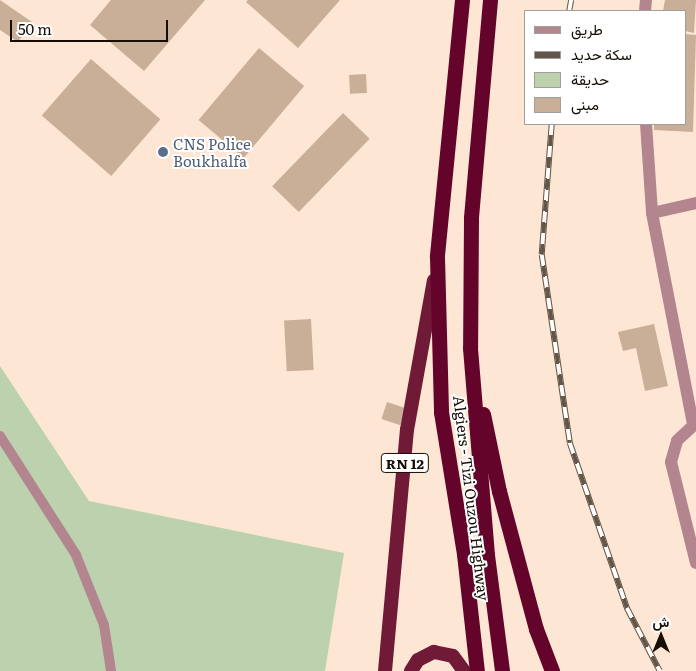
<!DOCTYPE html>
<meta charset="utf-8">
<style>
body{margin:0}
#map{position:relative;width:696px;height:671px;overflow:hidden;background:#fde7d4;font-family:Literata,Vazirmatn,serif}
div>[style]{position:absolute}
.green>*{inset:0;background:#bcd2ae}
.building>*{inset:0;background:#c9ae98;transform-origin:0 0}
.service>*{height:10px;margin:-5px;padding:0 5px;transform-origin:5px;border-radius:5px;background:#b3858e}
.minor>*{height:12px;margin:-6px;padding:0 6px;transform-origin:6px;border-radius:6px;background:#b3858e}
.trunk>*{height:14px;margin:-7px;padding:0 7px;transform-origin:7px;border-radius:7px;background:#701a38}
.motorway>*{height:15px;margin:-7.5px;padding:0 7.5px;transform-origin:7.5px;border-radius:7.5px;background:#65042b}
.rail>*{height:5.5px;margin-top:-2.75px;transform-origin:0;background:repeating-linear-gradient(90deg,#fff 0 11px,#625549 0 22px);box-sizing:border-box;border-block:1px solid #625549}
.dots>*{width:14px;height:14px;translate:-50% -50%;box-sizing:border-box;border:2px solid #fff;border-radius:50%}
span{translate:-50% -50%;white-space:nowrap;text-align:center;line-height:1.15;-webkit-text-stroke:4px #fff;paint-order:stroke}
.shield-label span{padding:1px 4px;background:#fff;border:1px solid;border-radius:4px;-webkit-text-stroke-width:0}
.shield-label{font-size:14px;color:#160d05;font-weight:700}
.service-label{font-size:15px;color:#4e5e75}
.left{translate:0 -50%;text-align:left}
.street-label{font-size:15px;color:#160d05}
.legend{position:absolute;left:524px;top:10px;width:162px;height:115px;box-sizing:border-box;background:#fff;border:1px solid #a29e9b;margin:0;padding:6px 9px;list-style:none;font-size:15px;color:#160d05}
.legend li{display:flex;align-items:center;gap:10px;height:25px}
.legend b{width:25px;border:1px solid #a29e9b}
.north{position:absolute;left:636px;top:611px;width:50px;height:50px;-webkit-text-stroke:4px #fff;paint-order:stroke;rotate:0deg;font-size:14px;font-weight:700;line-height:20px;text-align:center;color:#160d05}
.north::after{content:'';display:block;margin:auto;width:18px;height:22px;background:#160d05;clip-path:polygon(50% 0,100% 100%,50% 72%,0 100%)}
.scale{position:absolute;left:10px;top:20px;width:158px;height:22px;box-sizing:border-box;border:2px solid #160d05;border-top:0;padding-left:6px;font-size:15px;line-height:18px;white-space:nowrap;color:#160d05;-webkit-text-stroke:4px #fff;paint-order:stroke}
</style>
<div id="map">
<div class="green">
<i style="clip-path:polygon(0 366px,89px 501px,344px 553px,325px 671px,0 671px)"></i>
</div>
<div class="building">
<i style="clip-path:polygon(0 0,32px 22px,18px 42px,0 30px)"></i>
<i style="clip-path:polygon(111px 0,205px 0,144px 71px,90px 25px)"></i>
<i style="clip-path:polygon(248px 0,340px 0,298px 48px,246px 2px)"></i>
<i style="clip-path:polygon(665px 0,696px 0,694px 33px,685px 31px,685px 11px,663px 11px)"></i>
<i style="clip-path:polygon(685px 34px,696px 35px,693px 132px,654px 130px,654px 124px,685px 124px)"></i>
<i style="left:259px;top:48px;width:59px;height:94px;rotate:40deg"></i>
<i style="left:91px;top:59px;width:92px;height:75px;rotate:41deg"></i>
<i style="left:366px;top:74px;width:19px;height:17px;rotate:87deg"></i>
<i style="left:343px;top:113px;width:37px;height:102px;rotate:44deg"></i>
<i style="left:311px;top:319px;width:51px;height:27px;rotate:87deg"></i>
<i style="clip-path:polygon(654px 324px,668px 386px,645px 391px,636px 348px,623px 351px,618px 332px)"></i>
<i style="left:387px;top:402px;width:20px;height:18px;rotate:18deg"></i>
</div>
<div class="service">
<i style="left:0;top:436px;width:141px;rotate:57.4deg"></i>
<i style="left:76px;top:555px;width:75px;rotate:68.2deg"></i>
<i style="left:104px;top:625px;width:47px;rotate:81.3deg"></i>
</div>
<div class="minor">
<i style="left:645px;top:11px;width:11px;rotate:-85deg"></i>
<i style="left:646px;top:124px;width:89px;rotate:86.1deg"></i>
<i style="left:652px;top:213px;width:215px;rotate:79deg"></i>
<i style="left:652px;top:213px;width:45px;rotate:-12.8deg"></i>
<i style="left:696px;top:423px;width:26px;rotate:137deg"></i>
<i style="left:677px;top:441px;width:22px;rotate:106deg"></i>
<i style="left:671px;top:462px;width:104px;rotate:76.1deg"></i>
</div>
<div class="trunk">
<i style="left:385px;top:671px;width:242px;rotate:-84.8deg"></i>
<i style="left:407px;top:430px;width:152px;rotate:-79.8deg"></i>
<i style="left:411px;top:671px;width:13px;rotate:-58deg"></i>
<i style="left:418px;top:660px;width:18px;rotate:-27deg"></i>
<i style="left:434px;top:652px;width:19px;rotate:12deg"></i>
<i style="left:453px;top:656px;width:19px;rotate:54deg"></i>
</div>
<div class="motorway">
<i style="left:462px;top:0;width:258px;rotate:95.6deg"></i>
<i style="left:437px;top:257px;width:155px;rotate:88.5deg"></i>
<i style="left:441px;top:412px;width:144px;rotate:80.8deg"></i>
<i style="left:464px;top:554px;width:118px;rotate:83.7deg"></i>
<i style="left:490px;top:0;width:219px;rotate:95deg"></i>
<i style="left:471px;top:218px;width:130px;rotate:90.4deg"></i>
<i style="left:470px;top:348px;width:208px;rotate:85.3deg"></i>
<i style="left:487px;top:555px;width:117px;rotate:82.6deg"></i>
<i style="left:483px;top:414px;width:79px;rotate:78.3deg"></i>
<i style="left:499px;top:491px;width:143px;rotate:75deg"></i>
<i style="left:536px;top:629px;width:45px;rotate:69.1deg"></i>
</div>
<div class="rail">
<i style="left:569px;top:11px;width:11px;rotate:-80deg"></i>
<i style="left:552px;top:124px;width:131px;rotate:94.4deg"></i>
<i style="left:542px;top:255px;width:190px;rotate:81.5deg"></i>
<i style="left:570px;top:443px;width:175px;rotate:70.9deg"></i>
<i style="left:627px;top:608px;width:71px;rotate:62.4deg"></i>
</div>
<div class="dots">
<i style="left:163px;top:152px;background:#5c6f8a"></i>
</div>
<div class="shield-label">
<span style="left:405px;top:463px">RN 12</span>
</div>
<div class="service-label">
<span class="left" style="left:173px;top:152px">CNS Police<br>Boukhalfa</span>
</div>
<div class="street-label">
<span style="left:472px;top:498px;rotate:83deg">Algiers - Tizi Ouzou Highway</span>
</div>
<ul class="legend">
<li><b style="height:6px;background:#b3858e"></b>طريق</li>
<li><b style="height:6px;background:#625549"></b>سكة حديد</li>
<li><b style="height:14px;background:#bcd2ae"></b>حديقة</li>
<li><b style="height:14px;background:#c9ae98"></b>مبنى</li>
</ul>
<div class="north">ش</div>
<div class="scale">50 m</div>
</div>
